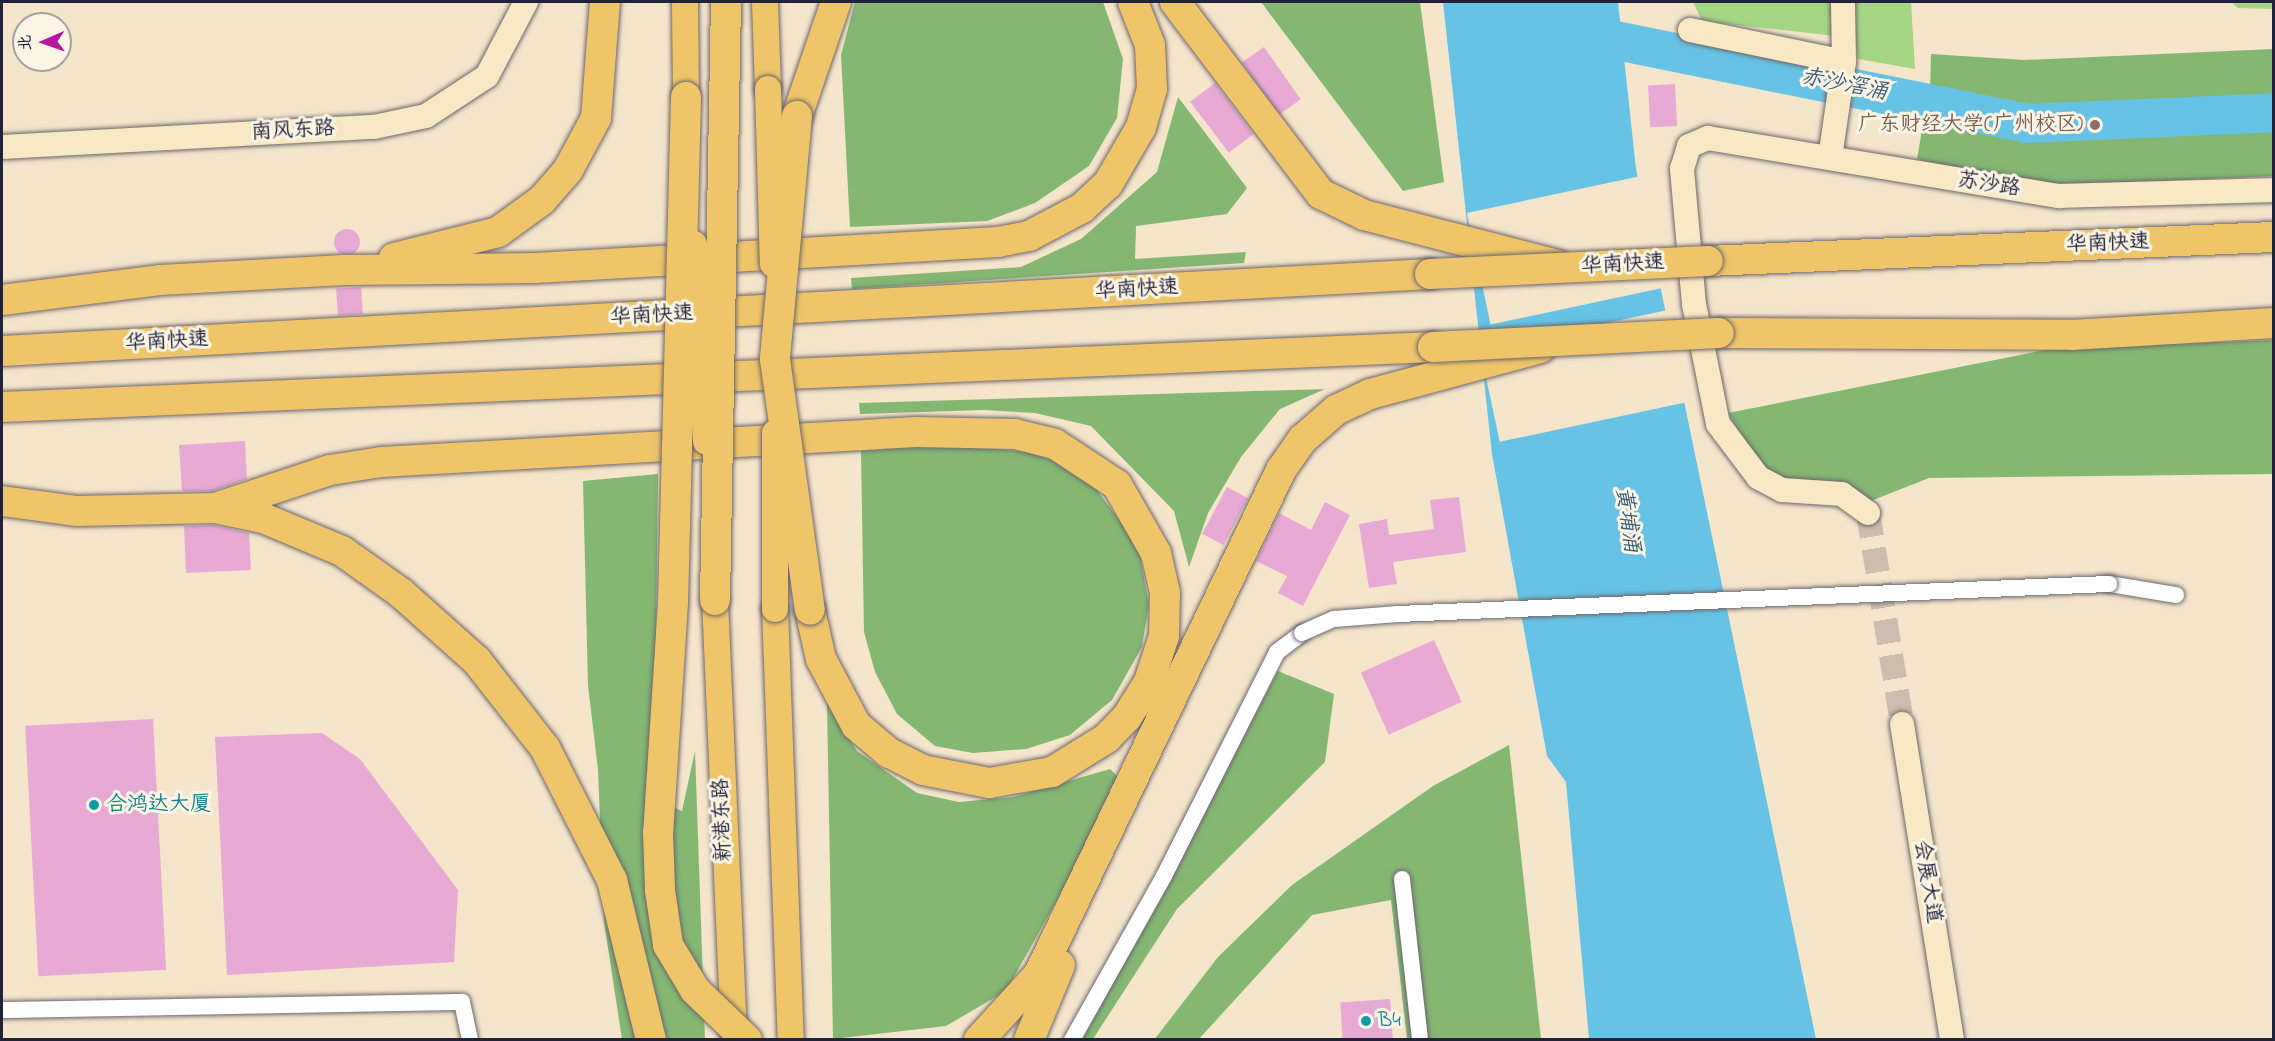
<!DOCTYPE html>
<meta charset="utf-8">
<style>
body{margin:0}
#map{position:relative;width:2275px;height:1041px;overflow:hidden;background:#f5e5cb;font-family:"Indie Flower","LXGW WenKai TC",sans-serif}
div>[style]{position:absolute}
.green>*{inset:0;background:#a4d685}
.forest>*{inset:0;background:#83b772}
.water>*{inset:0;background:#67c3e5}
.pier>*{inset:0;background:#f5e5cb;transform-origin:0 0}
.river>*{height:39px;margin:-19.5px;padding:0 19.5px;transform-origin:19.5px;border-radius:19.5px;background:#67c3e5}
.building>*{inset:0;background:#e7aad5;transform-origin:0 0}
.round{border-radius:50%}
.secondary-tunnel>*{height:24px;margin-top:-12px;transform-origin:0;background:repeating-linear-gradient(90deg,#cbbeae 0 24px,transparent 0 36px)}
.roads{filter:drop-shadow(0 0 2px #6c666d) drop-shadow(0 0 2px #6c666d)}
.street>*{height:16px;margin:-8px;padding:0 8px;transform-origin:8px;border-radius:8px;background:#fff}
.secondary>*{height:24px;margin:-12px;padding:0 12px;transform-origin:12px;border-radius:12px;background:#f8e8c3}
.primary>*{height:26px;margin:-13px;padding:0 13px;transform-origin:13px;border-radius:13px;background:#eec569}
.highway>*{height:30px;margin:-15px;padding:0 15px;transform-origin:15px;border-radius:15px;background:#eec569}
.bridges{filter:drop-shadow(0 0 2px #6c666d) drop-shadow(0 0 2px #6c666d)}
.street-bridge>*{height:16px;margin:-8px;padding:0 8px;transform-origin:8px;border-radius:8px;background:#fff}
.primary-bridge>*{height:26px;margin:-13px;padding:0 13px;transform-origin:13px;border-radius:13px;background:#eec569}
.highway-bridge>*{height:30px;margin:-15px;padding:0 15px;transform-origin:15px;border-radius:15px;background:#eec569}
.dots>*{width:16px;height:16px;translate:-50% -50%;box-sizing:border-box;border:3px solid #fcf5e5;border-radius:50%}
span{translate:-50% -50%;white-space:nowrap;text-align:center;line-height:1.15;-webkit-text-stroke:6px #fcf5e5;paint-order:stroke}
.education-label{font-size:21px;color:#785e54}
.right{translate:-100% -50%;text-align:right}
.street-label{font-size:21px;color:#22223b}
.culture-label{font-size:21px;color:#0d838f}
.left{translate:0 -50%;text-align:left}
.water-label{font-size:22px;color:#3a5a76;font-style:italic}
.frame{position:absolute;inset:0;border:3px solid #22223b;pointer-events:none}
.north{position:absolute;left:12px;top:12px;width:60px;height:60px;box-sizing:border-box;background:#fcf5e5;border:2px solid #a5a1a1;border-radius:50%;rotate:268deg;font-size:16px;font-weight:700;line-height:24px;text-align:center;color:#22223b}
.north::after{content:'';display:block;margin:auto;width:21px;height:27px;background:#b5179e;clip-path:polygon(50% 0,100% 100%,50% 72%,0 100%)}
</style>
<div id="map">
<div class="green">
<i style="clip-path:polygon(1693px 2px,1833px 2px,1836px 36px,1702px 21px)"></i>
<i style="clip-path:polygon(1851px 2px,1911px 2px,1915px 69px,1858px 59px)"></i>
<i style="clip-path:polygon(2231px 2px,2273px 2px,2273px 9px,2238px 8px)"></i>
</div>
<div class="forest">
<i style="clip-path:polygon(855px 2px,1103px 2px,1123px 59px,1117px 118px,1089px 166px,1035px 203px,987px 221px,850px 227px,841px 55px)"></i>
<i style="clip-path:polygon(1261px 2px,1420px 2px,1444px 182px,1403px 191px)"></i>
<i style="clip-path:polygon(2273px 49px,2273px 98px,2030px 107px,1930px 92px,1931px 54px,2024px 60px)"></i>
<i style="clip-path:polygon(1178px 97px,1247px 188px,1227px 214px,1136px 226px,1135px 259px,1246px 252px,1244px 263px,852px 289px,851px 278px,1021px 267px,1081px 239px,1157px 172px)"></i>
<i style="clip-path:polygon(1925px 113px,2017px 130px,2081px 134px,2273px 126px,2273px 176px,2060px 186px,1988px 176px,1917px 159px)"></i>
<i style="clip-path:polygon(2273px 340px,2273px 474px,1929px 478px,1868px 502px,1767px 478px,1728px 413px,2050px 349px)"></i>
<i style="clip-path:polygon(1325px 389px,1280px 409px,1241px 457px,1208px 513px,1189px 567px,1174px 511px,1091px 426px,1035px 413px,983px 410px,860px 414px,859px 403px)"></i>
<i style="clip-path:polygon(937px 445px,1023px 451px,1058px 462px,1090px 481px,1138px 545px,1149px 604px,1142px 647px,1112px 700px,1070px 735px,1026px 749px,973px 753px,935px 746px,897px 714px,875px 672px,864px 632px,861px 451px)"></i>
<i style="clip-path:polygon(658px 474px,654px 799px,682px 811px,695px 751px,705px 1039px,622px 1039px,604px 922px,598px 770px,588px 685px,583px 481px)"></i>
<i style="clip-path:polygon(1278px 671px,1334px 694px,1325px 762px,1177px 909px,1093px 1039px,1081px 1040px)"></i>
<i style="clip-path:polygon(827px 703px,857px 751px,917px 793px,959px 802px,1013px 797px,1110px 769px,1123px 782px,1006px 991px,946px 1026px,833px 1039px)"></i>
<i style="clip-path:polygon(1509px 745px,1541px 1039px,1407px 1039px,1391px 900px,1312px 915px,1199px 1039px,1154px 1040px,1218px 957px,1292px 885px,1433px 786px)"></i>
</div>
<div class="water">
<i style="clip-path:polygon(1443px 2px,1618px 2px,1636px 169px,1816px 1039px,1589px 1039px,1566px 782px,1547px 756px,1492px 454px)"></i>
</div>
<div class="pier">
<i style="left:1641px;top:176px;width:114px;height:178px;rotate:78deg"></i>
<i style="left:1668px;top:310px;width:94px;height:192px;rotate:78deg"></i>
</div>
<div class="river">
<i style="left:1571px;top:31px;width:464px;rotate:11.4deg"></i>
<i style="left:2026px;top:123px;width:248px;rotate:-2.5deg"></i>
</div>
<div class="building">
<i style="left:1264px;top:47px;width:64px;height:27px;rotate:55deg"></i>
<i style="left:1215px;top:83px;width:64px;height:31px;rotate:53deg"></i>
<i style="left:1675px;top:84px;width:42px;height:27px;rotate:87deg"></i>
<i class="round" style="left:334px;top:229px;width:26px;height:26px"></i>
<i style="left:361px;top:287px;width:27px;height:25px;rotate:86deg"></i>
<i style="clip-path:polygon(245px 441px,247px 479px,212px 491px,182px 491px,179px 445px)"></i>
<i style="left:1227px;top:487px;width:24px;height:53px;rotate:28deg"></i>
<i style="clip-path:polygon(1459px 497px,1466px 552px,1393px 562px,1397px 584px,1369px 588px,1359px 524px,1387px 519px,1389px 535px,1434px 529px,1430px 500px)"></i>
<i style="clip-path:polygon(1325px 502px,1350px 515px,1303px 606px,1278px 593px,1287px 576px,1256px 561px,1279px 513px,1311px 530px)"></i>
<i style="clip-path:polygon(213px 525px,249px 533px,251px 570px,186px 573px,184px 526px)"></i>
<i style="left:1434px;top:640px;width:68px;height:80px;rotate:66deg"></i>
<i style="left:153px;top:719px;width:251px;height:128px;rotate:87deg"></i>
<i style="clip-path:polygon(322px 733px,360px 759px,458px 890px,454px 962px,227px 975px,215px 737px)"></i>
<i style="left:1390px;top:999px;width:41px;height:50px;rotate:86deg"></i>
</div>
<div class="secondary-tunnel">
<i style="left:1868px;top:513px;width:214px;rotate:80.8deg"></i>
</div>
<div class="roads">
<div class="street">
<i style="left:2109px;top:584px;width:68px;rotate:9.3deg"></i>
<i style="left:1402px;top:879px;width:162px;rotate:83.6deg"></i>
<i style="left:2px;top:1010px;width:460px;rotate:-1deg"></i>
<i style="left:462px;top:1002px;width:39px;rotate:78deg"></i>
<i style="left:1072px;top:1040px;width:188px;rotate:-60.7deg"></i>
<i style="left:1164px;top:876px;width:251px;rotate:-63.2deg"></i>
<i style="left:1277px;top:652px;width:31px;rotate:-37deg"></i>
</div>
<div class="secondary">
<i style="left:1690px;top:30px;width:157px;rotate:11.7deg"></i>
<i style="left:1844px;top:62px;width:60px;rotate:-91deg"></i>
<i style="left:2px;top:147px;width:373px;rotate:-3.1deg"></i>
<i style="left:374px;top:127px;width:53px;rotate:-11.9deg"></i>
<i style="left:426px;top:116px;width:73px;rotate:-33.3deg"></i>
<i style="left:487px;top:76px;width:84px;rotate:-62.2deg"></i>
<i style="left:1830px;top:158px;width:97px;rotate:-81.7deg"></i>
<i style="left:1868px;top:513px;width:32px;rotate:-144deg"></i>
<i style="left:1842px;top:494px;width:60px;rotate:-176.2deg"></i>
<i style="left:1782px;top:490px;width:27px;rotate:-152deg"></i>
<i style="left:1758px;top:477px;width:66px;rotate:-127deg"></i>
<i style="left:1718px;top:424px;width:122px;rotate:-101.3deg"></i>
<i style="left:1694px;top:304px;width:136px;rotate:-95.1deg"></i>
<i style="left:1682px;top:169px;width:24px;rotate:-73deg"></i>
<i style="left:1689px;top:146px;width:21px;rotate:-23deg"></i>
<i style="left:1708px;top:138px;width:356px;rotate:9.4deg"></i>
<i style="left:2059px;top:196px;width:215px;rotate:-1.6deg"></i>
<i style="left:1902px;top:724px;width:320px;rotate:81deg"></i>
</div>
<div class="primary">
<i style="left:685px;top:2px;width:95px;rotate:89.4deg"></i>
<i style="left:765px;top:2px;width:87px;rotate:88deg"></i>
<i style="left:715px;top:600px;width:440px;rotate:87.5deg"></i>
<i style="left:775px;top:609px;width:431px;rotate:87.9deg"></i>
</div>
<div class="highway">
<i style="left:1175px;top:2px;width:241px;rotate:52.8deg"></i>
<i style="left:1321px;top:194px;width:48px;rotate:26deg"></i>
<i style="left:1364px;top:215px;width:199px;rotate:14.5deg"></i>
<i style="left:797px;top:116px;width:120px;rotate:-71.1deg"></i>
<i style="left:394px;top:258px;width:107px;rotate:-14deg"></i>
<i style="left:498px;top:232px;width:54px;rotate:-36deg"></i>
<i style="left:542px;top:200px;width:40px;rotate:-49deg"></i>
<i style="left:568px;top:170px;width:59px;rotate:-61.7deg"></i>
<i style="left:596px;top:118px;width:116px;rotate:-85.6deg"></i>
<i style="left:1708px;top:261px;width:567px;rotate:-2.43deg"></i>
<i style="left:2px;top:300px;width:159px;rotate:-7.2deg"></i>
<i style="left:160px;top:280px;width:184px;rotate:-3.1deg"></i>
<i style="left:344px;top:270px;width:191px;rotate:-0.6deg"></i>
<i style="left:535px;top:268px;width:464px;rotate:-3.2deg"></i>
<i style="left:998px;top:242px;width:32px;rotate:-11deg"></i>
<i style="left:1029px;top:236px;width:60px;rotate:-27.8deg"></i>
<i style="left:1082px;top:208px;width:35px;rotate:-43deg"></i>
<i style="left:1108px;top:184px;width:66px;rotate:-59.9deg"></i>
<i style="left:1141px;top:127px;width:40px;rotate:-74deg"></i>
<i style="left:1152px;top:89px;width:44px;rotate:-92.6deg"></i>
<i style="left:1150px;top:45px;width:46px;rotate:-111.6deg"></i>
<i style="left:1719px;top:333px;width:352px;rotate:0.3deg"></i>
<i style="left:2071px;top:335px;width:203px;rotate:-3.4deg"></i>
<i style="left:2px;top:351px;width:1430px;rotate:-3.09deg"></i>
<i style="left:2px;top:407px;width:1432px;rotate:-2.4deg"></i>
<i style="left:2px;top:501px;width:76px;rotate:7.6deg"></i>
<i style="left:77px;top:511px;width:138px;rotate:-1.2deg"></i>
<i style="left:215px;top:508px;width:49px;rotate:11.8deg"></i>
<i style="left:263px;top:518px;width:86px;rotate:22.7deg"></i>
<i style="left:342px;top:551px;width:72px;rotate:35.4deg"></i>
<i style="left:401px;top:593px;width:102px;rotate:41.8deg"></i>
<i style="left:477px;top:661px;width:110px;rotate:52deg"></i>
<i style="left:545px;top:748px;width:148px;rotate:63.1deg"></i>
<i style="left:612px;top:880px;width:165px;rotate:76.3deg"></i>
<i style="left:215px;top:508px;width:121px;rotate:-18.3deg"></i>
<i style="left:330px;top:470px;width:52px;rotate:-8.9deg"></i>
<i style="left:381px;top:462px;width:536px;rotate:-3.21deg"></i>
<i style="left:916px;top:432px;width:99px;rotate:1.2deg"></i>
<i style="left:1015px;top:434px;width:41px;rotate:14deg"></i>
<i style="left:1055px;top:444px;width:74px;rotate:33.5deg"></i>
<i style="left:1117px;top:485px;width:78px;rotate:60.2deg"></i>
<i style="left:1156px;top:553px;width:41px;rotate:77.3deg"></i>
<i style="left:1165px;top:593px;width:43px;rotate:91.3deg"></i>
<i style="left:1164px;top:636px;width:48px;rotate:108.1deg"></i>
<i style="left:1149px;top:682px;width:41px;rotate:122.2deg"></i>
<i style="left:1127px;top:717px;width:29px;rotate:134deg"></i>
<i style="left:1107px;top:738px;width:65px;rotate:148.3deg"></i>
<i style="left:1052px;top:772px;width:64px;rotate:170.1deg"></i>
<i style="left:989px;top:783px;width:67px;rotate:-168.9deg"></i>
<i style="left:923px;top:770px;width:38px;rotate:-153deg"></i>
<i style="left:889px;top:753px;width:43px;rotate:-139.7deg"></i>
<i style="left:856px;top:725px;width:75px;rotate:-117.9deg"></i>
<i style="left:821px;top:659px;width:50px;rotate:-102.7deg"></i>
<i style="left:979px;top:1040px;width:89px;rotate:-47.7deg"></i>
<i style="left:1039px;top:974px;width:559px;rotate:-64.35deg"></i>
<i style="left:1281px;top:470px;width:38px;rotate:-55deg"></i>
<i style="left:1303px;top:439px;width:44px;rotate:-41.3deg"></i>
<i style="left:1336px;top:410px;width:38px;rotate:-25deg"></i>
<i style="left:1370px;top:394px;width:177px;rotate:-15.1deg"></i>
<i style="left:1029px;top:1040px;width:81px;rotate:-67.5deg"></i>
</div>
</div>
<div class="bridges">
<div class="street-bridge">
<i style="left:1302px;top:633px;width:35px;rotate:-24deg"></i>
<i style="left:1334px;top:619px;width:64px;rotate:-4.5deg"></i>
<i style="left:1398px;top:614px;width:712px;rotate:-2.42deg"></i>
</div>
<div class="primary-bridge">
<i style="left:768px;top:89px;width:175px;rotate:88.4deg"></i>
<i style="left:694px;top:244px;width:198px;rotate:86.5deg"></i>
<i style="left:775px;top:433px;width:176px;rotate:90deg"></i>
</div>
<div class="highway-bridge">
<i style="left:686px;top:97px;width:506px;rotate:91.47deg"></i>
<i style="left:673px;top:603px;width:229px;rotate:93.7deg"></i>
<i style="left:658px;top:832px;width:58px;rotate:88deg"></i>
<i style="left:660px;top:890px;width:56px;rotate:81.7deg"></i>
<i style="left:668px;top:945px;width:52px;rotate:59deg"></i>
<i style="left:695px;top:990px;width:72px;rotate:43.9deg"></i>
<i style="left:797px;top:116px;width:244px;rotate:95.2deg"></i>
<i style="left:775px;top:359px;width:253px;rotate:82.1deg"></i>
<i style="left:1430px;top:274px;width:278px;rotate:-2.7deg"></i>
<i style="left:1433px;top:347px;width:286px;rotate:-2.8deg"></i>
<i style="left:715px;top:600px;width:598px;rotate:-88.95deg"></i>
</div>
</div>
<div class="dots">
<i style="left:2095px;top:125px;background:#8d6e63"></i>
<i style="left:94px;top:805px;background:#0f9aa8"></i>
<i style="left:1366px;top:1021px;background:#0f9aa8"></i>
</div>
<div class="education-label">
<span class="right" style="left:2083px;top:125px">广东财经大学(广州校区)</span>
</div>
<div class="street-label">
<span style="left:293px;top:131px;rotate:-3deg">南风东路</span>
<span style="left:1989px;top:185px;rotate:9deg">苏沙路</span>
<span style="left:2108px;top:244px;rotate:-2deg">华南快速</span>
<span style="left:1623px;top:265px;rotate:-3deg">华南快速</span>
<span style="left:1137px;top:290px;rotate:-3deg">华南快速</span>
<span style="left:652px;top:316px;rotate:-3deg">华南快速</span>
<span style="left:167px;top:342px;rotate:-3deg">华南快速</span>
<span style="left:723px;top:820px;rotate:-92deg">新港东路</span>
<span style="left:1927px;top:882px;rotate:81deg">会展大道</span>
</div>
<div class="culture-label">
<span class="left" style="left:106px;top:805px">合鸿达大厦</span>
<span class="left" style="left:1378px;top:1021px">B4</span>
</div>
<div class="water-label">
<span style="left:1844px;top:86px;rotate:11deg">赤沙滘涌</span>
<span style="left:1626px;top:520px;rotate:82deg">黄埔涌</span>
</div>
<div class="frame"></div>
<div class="north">北</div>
</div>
